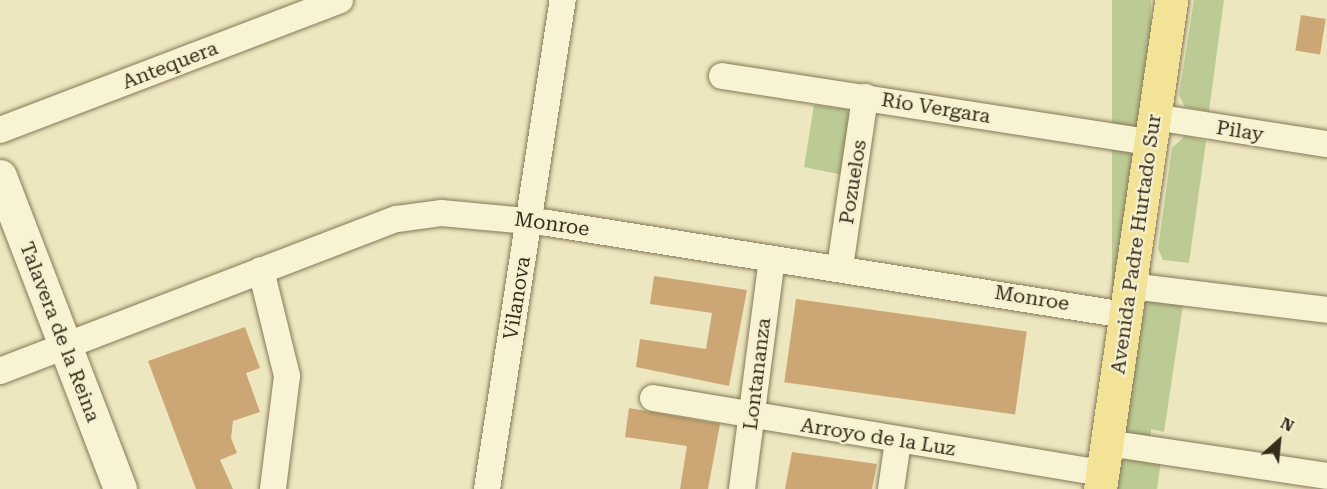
<!DOCTYPE html>
<meta charset="utf-8">
<style>
body{margin:0}
#map{position:relative;width:1327px;height:489px;overflow:hidden;background:#ede7bf;font-family:"Roboto Serif",serif}
div>[style]{position:absolute}
.green>*{inset:0;background:#bccb94;transform-origin:0 0}
.building>*{inset:0;background:#cca775;transform-origin:0 0}
.roads{filter:drop-shadow(0 0 2px #867858) drop-shadow(0 0 2px #867858)}
.minor>*{height:26px;margin:-13px;padding:0 13px;transform-origin:13px;border-radius:13px;background:#f8f3d2}
.tertiary>*{height:33px;margin:-16.5px;padding:0 16.5px;transform-origin:16.5px;border-radius:16.5px;background:#f8f3d2}
.primary>*{height:33px;margin:-16.5px;padding:0 16.5px;transform-origin:16.5px;border-radius:16.5px;background:#f2e396}
span{translate:-50% -50%;white-space:nowrap;text-align:center;line-height:1.15;-webkit-text-stroke:4.5px #f5f0cf;paint-order:stroke}
.street-label{font-size:20px;color:#362c1c}
.north{position:absolute;left:1249px;top:411px;width:60px;height:60px;-webkit-text-stroke:4px #f5f0cf;paint-order:stroke;rotate:27deg;font-size:16px;font-weight:700;line-height:24px;text-align:center;color:#362c1c}
.north::after{content:'';display:block;margin:auto;width:21px;height:27px;background:#362c1c;clip-path:polygon(50% 0,100% 100%,50% 72%,0 100%)}
</style>
<div id="map">
<div class="green">
<i style="left:1112px;top:0;width:39px;height:494px"></i>
<i style="clip-path:polygon(1194px 0,1224px 0,1209px 111px,1185px 107px,1179px 95px)"></i>
<i style="clip-path:polygon(814px 105px,846px 109px,851px 117px,843px 175px,804px 167px)"></i>
<i style="clip-path:polygon(1185px 136px,1206px 141px,1189px 263px,1163px 260px,1158px 249px,1172px 148px)"></i>
<i style="clip-path:polygon(1152px 296px,1184px 298px,1164px 432px,1138px 426px,1133px 418px)"></i>
<i style="clip-path:polygon(1145px 458px,1161px 460px,1157px 489px,1122px 489px,1128px 466px)"></i>
</div>
<div class="building">
<i style="left:1301px;top:15px;width:25px;height:36px;rotate:9deg"></i>
<i style="clip-path:polygon(654px 276px,747px 290px,729px 386px,636px 367px,640px 339px,706px 349px,712px 313px,650px 304px)"></i>
<i style="left:796px;top:299px;width:233px;height:84px;rotate:8deg"></i>
<i style="clip-path:polygon(245px 327px,260px 368px,246px 373px,260px 412px,233px 421px,231px 438px,237px 453px,220px 460px,233px 489px,196px 489px,148px 361px)"></i>
<i style="clip-path:polygon(629px 408px,720px 424px,708px 489px,680px 489px,687px 446px,625px 437px)"></i>
<i style="clip-path:polygon(792px 452px,877px 464px,872px 489px,785px 489px)"></i>
</div>
<div class="roads">
<div class="minor">
<i style="left:722px;top:76px;width:433px;rotate:8.8deg"></i>
<i style="left:1154px;top:117px;width:175px;rotate:8.9deg"></i>
<i style="left:0;top:130px;width:364px;rotate:-20.9deg"></i>
<i style="left:840px;top:267px;width:172px;rotate:-81.6deg"></i>
<i style="left:261px;top:270px;width:109px;rotate:76.2deg"></i>
<i style="left:287px;top:376px;width:114px;rotate:97.1deg"></i>
<i style="left:1130px;top:286px;width:198px;rotate:6.9deg"></i>
<i style="left:0;top:371px;width:425px;rotate:-21deg"></i>
<i style="left:397px;top:219px;width:44px;rotate:-7.8deg"></i>
<i style="left:441px;top:213px;width:107px;rotate:5.3deg"></i>
<i style="left:548px;top:223px;width:584px;rotate:9.06deg"></i>
<i style="left:653px;top:398px;width:456px;rotate:9.5deg"></i>
<i style="left:1107px;top:443px;width:222px;rotate:8.5deg"></i>
<i style="left:487px;top:489px;width:495px;rotate:-81.2deg"></i>
<i style="left:742px;top:489px;width:232px;rotate:-82.6deg"></i>
<i style="left:891px;top:489px;width:49px;rotate:-81.7deg"></i>
</div>
<div class="tertiary">
<i style="left:0;top:176px;width:335px;rotate:69deg"></i>
</div>
<div class="primary">
<i style="left:1100px;top:489px;width:494px;rotate:-81.7deg"></i>
</div>
</div>
<div class="street-label">
<span style="left:170px;top:65px;rotate:-21deg">Antequera</span>
<span style="left:936px;top:108px;rotate:9deg">Río Vergara</span>
<span style="left:1240px;top:131px;rotate:9deg">Pilay</span>
<span style="left:853px;top:182px;rotate:-81deg">Pozuelos</span>
<span style="left:552px;top:224px;rotate:8deg">Monroe</span>
<span style="left:1136px;top:244px;rotate:-82deg">Avenida Padre Hurtado Sur</span>
<span style="left:517px;top:298px;rotate:-81deg">Vilanova</span>
<span style="left:1032px;top:298px;rotate:9deg">Monroe</span>
<span style="left:60px;top:332px;rotate:69deg">Talavera de la Reina</span>
<span style="left:757px;top:374px;rotate:-83deg">Lontananza</span>
<span style="left:878px;top:437px;rotate:9deg">Arroyo de la Luz</span>
</div>
<div class="north">N</div>
</div>
